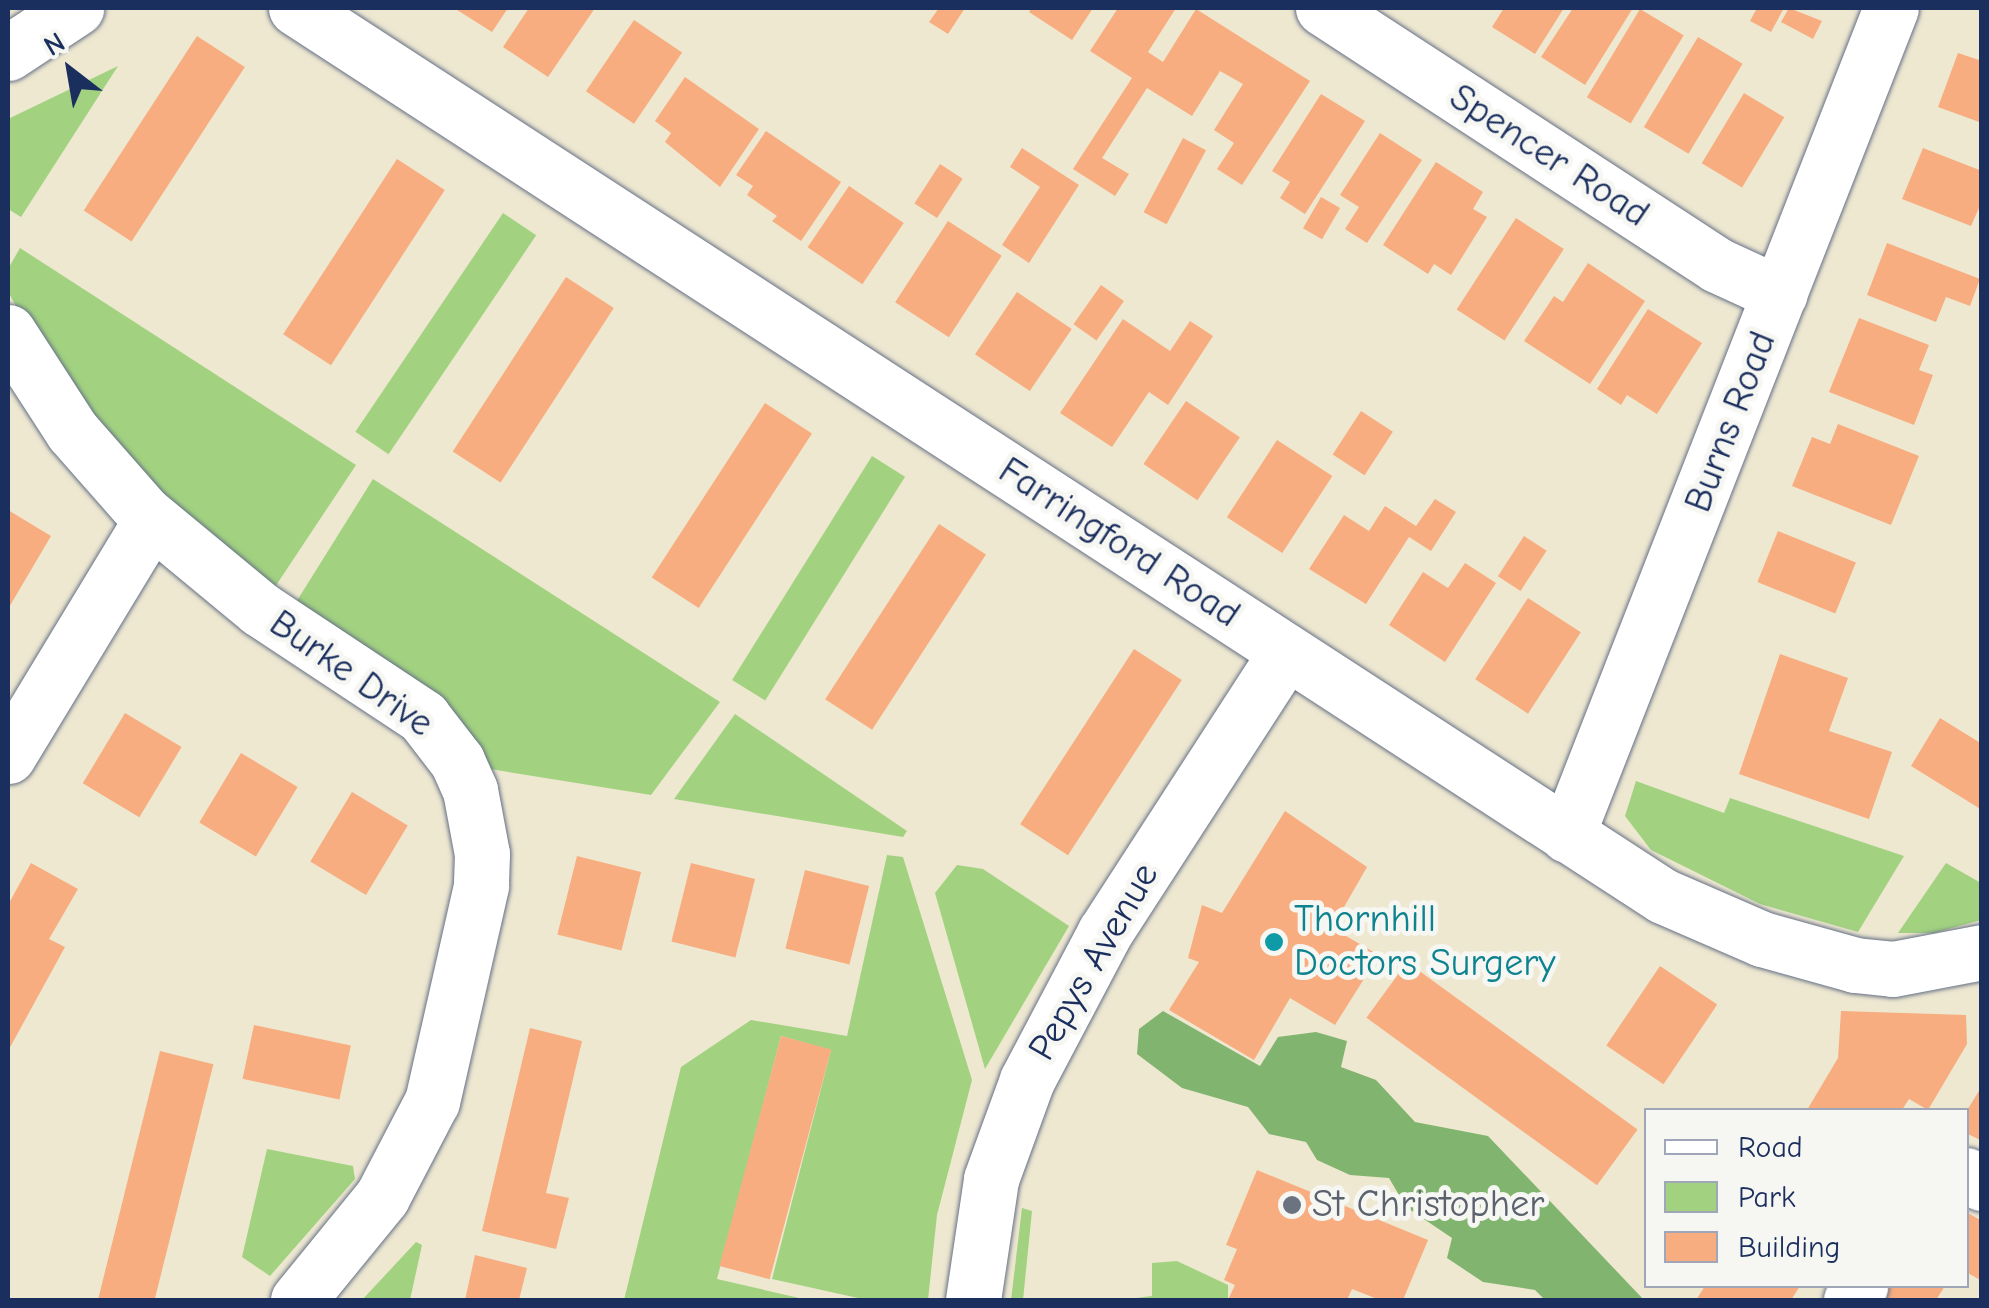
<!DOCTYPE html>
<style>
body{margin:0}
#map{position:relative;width:1989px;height:1308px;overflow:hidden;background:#eee8d1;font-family:"Comic Neue",sans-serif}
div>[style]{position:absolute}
.green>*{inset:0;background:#a2d280;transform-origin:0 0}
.forest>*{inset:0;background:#81b46e}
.building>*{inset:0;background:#f7ad7f;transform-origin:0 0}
.roads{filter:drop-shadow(0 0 2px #657086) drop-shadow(0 0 2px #657086)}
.street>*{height:55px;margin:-27.5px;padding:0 27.5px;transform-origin:27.5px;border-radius:27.5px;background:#fff}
.dots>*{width:28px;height:28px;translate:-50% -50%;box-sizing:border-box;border:5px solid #f6f6f2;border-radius:50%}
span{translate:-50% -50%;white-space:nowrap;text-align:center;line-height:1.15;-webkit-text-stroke:10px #f6f6f2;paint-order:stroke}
.street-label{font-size:38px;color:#1b2f5e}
.culture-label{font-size:38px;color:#0d838f}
.left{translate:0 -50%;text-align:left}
.worship-label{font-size:38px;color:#5b616d}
.frame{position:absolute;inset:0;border:10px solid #1b2f5e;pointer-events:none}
.legend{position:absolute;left:1644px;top:1108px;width:325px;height:180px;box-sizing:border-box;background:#f6f6f2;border:2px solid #9ea6b7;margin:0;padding:12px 18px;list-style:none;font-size:30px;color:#1b2f5e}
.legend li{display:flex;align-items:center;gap:20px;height:50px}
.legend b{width:50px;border:2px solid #9ea6b7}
.north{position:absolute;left:20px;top:20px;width:100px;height:100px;-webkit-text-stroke:8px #f6f6f2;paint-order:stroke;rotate:329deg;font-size:28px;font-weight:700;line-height:40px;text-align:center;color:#1b2f5e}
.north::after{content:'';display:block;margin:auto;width:35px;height:45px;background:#1b2f5e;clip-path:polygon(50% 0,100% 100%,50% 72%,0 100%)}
</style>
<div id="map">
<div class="green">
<i style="clip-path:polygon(118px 66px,21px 217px,8px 209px,8px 119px)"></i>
<i style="left:503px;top:213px;width:40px;height:264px;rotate:34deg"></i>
<i style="clip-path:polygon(20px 248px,356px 465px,271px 593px,208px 548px,56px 375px,8px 292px,8px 269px)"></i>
<i style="left:872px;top:456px;width:39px;height:264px;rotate:32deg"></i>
<i style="clip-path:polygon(373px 479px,720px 702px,651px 795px,484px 768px,293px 607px)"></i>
<i style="clip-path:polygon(735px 714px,907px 831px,903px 837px,674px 799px)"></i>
<i style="clip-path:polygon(1636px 781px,1724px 813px,1730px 798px,1904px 856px,1858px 932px,1760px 904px,1651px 850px,1625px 816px)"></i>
<i style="clip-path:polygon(887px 855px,903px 857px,972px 1080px,937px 1215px,928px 1300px,867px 1300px,772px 1279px,831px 1050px,781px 1036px,717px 1279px,808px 1300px,624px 1300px,681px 1067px,751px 1020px,847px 1036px)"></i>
<i style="clip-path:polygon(1946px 863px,1981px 883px,1981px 920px,1934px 933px,1898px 933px)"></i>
<i style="clip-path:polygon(957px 865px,983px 869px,1069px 926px,985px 1069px,935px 893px)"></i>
<i style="clip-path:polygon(267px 1149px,353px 1166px,355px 1179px,270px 1276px,242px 1257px)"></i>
<i style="clip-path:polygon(1022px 1208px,1032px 1211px,1023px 1300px,1011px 1300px)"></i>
<i style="clip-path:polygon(416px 1242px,422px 1245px,410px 1300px,362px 1300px)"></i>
<i style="clip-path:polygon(1177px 1261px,1228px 1285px,1228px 1300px,1120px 1300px,1152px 1296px,1152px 1263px)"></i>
</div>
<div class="forest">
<i style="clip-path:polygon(1163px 1011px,1260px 1066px,1278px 1037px,1316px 1032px,1347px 1041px,1341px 1067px,1376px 1080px,1415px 1122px,1488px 1136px,1644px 1300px,1545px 1300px,1535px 1290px,1483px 1282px,1447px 1258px,1452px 1238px,1406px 1207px,1389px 1178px,1350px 1175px,1317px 1160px,1306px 1142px,1269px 1134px,1248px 1107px,1182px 1088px,1137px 1054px,1139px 1029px)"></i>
</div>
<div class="building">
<i style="clip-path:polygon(454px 8px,508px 8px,492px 32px)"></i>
<i style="clip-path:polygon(529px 8px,595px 8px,548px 77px,503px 47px)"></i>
<i style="clip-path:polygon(939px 8px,965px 8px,948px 34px,929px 22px)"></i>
<i style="clip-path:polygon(1032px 8px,1093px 8px,1072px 40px,1029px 12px)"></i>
<i style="clip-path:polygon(1118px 8px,1176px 8px,1148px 52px,1163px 62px,1196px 9px,1310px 81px,1242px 185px,1217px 169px,1234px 143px,1214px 130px,1243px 84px,1220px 71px,1192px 116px,1147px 88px,1102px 158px,1129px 174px,1115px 196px,1073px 169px,1132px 78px,1090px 51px)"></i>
<i style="clip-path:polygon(1504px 8px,1564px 8px,1535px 54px,1492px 27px)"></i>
<i style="clip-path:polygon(1573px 8px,1633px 8px,1585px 85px,1541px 57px)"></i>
<i style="clip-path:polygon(1757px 8px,1784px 8px,1771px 32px,1750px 21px)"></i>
<i style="clip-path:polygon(1789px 8px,1822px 21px,1813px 39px,1781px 22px)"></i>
<i style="left:1640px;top:9px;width:51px;height:103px;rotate:31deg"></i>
<i style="left:634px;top:20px;width:58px;height:86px;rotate:34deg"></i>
<i style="left:197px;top:36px;width:57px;height:208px;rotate:33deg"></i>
<i style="left:1698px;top:37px;width:52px;height:105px;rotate:31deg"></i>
<i style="clip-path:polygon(1958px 53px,1982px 61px,1982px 123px,1938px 107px)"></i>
<i style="clip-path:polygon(685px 77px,759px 129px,720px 187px,665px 142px,671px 133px,655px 121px)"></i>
<i style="left:1744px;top:93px;width:47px;height:82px;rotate:31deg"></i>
<i style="clip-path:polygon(1321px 94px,1365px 121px,1305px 214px,1280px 198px,1290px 182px,1272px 171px)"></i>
<i style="clip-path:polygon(766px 131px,841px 182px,801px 241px,772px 221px,777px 216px,747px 195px,753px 186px,736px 175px)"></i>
<i style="clip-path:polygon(1380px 133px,1422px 160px,1367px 243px,1345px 229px,1359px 207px,1340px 195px)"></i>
<i style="left:1183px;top:138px;width:26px;height:84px;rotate:28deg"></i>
<i style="clip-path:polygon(1022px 148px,1079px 185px,1029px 263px,1002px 245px,1040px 187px,1010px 167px)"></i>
<i style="clip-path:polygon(1923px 148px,1982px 171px,1982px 201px,1971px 226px,1902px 199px)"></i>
<i style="left:397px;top:159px;width:57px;height:209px;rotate:33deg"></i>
<i style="clip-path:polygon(1436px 162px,1483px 192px,1473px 209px,1487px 217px,1451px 275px,1434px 264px,1428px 274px,1383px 245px)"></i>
<i style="left:940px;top:164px;width:27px;height:47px;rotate:33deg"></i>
<i style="left:849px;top:186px;width:66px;height:74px;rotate:34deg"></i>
<i style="left:1321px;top:197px;width:22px;height:36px;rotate:30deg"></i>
<i style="left:1516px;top:218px;width:57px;height:109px;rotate:33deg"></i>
<i style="left:948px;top:221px;width:64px;height:97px;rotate:33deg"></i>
<i style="clip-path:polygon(1887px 243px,1980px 279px,1970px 306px,1946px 297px,1936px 322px,1867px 295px)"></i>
<i style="clip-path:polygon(1588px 263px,1645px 301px,1590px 384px,1524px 341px,1554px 296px,1563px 302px)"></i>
<i style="left:566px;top:277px;width:57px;height:208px;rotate:33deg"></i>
<i style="left:1101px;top:285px;width:28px;height:48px;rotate:35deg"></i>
<i style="left:1017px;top:292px;width:66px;height:75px;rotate:34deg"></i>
<i style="clip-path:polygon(1648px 309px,1702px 343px,1657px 414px,1627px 395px,1621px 405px,1597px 389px)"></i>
<i style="clip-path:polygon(1859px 318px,1929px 345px,1919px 370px,1933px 375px,1914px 425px,1829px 392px)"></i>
<i style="clip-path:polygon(1123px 319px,1170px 351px,1190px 321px,1213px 336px,1168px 405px,1149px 392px,1112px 447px,1060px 413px)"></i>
<i style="left:1186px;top:401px;width:65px;height:76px;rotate:34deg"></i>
<i style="left:765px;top:403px;width:56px;height:208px;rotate:33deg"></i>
<i style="left:1361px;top:411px;width:38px;height:52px;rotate:33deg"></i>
<i style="clip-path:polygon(1838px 424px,1919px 456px,1891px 525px,1792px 486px,1812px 437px,1830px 444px)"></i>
<i style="left:1277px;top:440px;width:66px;height:92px;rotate:33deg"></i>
<i style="clip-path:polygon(1435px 499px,1456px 512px,1431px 551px,1409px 537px,1366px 604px,1309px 569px,1344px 515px,1369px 531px,1385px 506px,1416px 526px)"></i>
<i style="clip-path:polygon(8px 510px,51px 536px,8px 609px)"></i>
<i style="left:939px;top:524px;width:56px;height:209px;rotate:33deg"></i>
<i style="left:1778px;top:531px;width:84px;height:55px;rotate:22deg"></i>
<i style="left:1524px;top:536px;width:27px;height:48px;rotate:33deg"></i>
<i style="clip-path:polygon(1465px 563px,1496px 583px,1445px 662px,1389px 625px,1423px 572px,1448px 588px)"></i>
<i style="left:1528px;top:598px;width:63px;height:97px;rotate:33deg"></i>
<i style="left:1134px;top:649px;width:57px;height:209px;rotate:33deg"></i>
<i style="clip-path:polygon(1780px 654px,1848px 678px,1829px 731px,1892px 752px,1869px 819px,1739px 774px)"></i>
<i style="left:125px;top:713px;width:66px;height:82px;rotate:31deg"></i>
<i style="clip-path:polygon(1940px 718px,1982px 744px,1982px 810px,1911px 766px)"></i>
<i style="left:241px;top:753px;width:66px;height:81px;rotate:31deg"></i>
<i style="left:352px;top:792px;width:65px;height:81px;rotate:31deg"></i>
<i style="clip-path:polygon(1285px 811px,1367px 867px,1332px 928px,1379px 955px,1335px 1025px,1290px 998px,1254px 1060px,1169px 1010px,1199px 962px,1188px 958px,1202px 905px,1222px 913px)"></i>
<i style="left:577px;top:856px;width:66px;height:81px;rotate:14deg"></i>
<i style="clip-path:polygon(31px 863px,78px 889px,49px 939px,65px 947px,8px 1051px,8px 905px)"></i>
<i style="left:691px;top:863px;width:66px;height:81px;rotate:14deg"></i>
<i style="left:805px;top:870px;width:66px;height:81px;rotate:14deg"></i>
<i style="left:1407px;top:962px;width:285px;height:69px;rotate:36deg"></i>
<i style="left:1660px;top:966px;width:69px;height:96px;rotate:34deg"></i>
<i style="clip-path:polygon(1841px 1011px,1966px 1015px,1967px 1044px,1928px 1110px,1909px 1099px,1902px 1110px,1807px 1110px,1838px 1058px)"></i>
<i style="left:254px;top:1025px;width:99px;height:55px;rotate:12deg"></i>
<i style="clip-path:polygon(530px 1028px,582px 1041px,546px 1193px,569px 1198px,556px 1249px,482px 1231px)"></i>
<i style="left:781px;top:1036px;width:52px;height:238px;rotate:15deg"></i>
<i style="left:160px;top:1051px;width:55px;height:256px;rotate:14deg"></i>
<i style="clip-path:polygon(1982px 1086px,1982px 1141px,1966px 1133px,1966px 1112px)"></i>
<i style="clip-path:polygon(1257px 1170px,1428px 1240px,1403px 1300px,1380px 1300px,1352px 1289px,1347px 1300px,1228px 1300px,1235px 1285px,1224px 1280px,1237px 1249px,1226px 1245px)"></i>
<i style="clip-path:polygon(1966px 1212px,1982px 1221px,1982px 1281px,1966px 1272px)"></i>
<i style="clip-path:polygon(475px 1255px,527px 1268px,519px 1300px,465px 1300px)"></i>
<i style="clip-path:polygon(1705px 1286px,1800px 1286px,1791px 1300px,1696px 1300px)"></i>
<i style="clip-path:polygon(1888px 1286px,1945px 1286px,1936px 1300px,1879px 1300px)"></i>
</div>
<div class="roads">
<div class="street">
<i style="left:296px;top:8px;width:1630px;rotate:33.01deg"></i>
<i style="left:1663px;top:896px;width:108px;rotate:23.5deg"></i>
<i style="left:1762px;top:939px;width:97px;rotate:15.6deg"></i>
<i style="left:1855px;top:965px;width:38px;rotate:6deg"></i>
<i style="left:1893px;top:969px;width:91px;rotate:-10.8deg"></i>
<i style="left:1323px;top:8px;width:470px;rotate:33.1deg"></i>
<i style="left:1717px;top:265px;width:69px;rotate:24.7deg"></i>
<i style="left:8px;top:53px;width:82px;rotate:-33.5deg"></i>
<i style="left:8px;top:332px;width:118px;rotate:57.1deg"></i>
<i style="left:72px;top:431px;width:109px;rotate:48.7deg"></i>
<i style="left:144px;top:513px;width:151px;rotate:39.6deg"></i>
<i style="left:260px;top:609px;width:196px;rotate:33.5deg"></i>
<i style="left:423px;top:717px;width:56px;rotate:52.3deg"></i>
<i style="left:457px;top:761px;width:32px;rotate:66deg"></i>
<i style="left:470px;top:790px;width:65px;rotate:79.4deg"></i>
<i style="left:482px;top:854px;width:32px;rotate:92deg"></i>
<i style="left:481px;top:886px;width:221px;rotate:102.8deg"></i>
<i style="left:432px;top:1101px;width:108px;rotate:117.5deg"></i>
<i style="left:382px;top:1197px;width:133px;rotate:129.2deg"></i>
<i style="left:8px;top:756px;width:276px;rotate:-58.8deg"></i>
<i style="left:1567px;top:835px;width:888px;rotate:-68.61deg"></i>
<i style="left:1966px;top:1175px;width:18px;rotate:27deg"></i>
<i style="left:973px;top:1300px;width:122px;rotate:-81.5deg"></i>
<i style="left:991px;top:1179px;width:105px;rotate:-70deg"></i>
<i style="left:1027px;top:1080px;width:167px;rotate:-62.2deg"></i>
<i style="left:1105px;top:932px;width:333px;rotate:-57.1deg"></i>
<i style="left:1851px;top:1300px;width:17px;rotate:-57deg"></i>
</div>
</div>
<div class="dots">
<i style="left:1274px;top:942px;background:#0f9aa8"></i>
<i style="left:1292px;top:1205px;background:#6b7280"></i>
</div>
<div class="street-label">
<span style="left:1549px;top:156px;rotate:33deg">Spencer Road</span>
<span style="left:1731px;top:422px;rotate:-69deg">Burns Road</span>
<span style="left:1119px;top:543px;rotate:33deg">Farringford Road</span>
<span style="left:351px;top:674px;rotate:35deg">Burke Drive</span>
<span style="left:1094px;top:962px;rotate:-60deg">Pepys Avenue</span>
</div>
<div class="culture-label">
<span class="left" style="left:1294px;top:942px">Thornhill<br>Doctors Surgery</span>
</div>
<div class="worship-label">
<span class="left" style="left:1312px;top:1205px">St Christopher</span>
</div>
<div class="frame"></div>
<ul class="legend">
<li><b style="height:12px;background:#fff"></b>Road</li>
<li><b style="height:28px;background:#a2d280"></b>Park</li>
<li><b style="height:28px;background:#f7ad7f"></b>Building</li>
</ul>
<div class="north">N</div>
</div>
